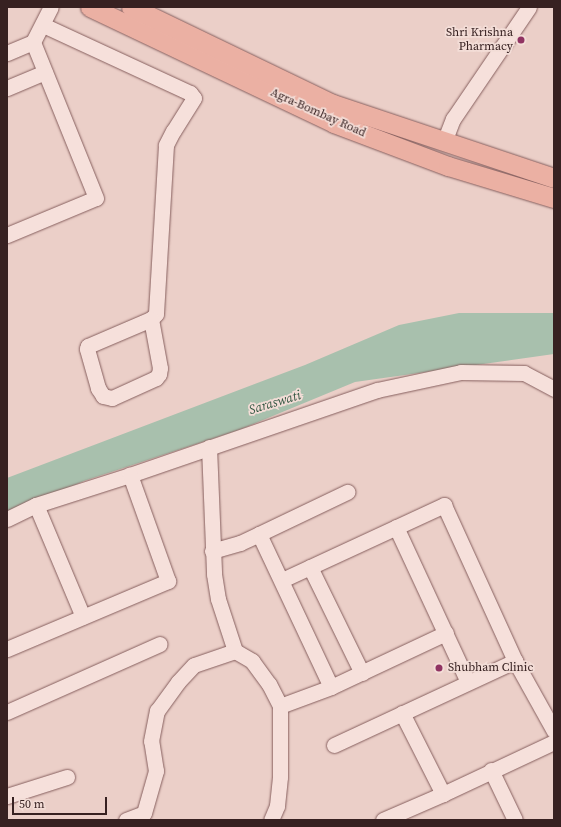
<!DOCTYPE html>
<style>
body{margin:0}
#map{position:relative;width:561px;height:827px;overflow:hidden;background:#ebcfc8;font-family:"Source Serif 4",serif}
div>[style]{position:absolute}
.water>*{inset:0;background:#a8c0ad}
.roads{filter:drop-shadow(0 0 1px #865f5e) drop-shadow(0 0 1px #865f5e)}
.minor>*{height:15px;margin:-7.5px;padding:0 7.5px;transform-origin:7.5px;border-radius:7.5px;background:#f6e0db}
.major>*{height:19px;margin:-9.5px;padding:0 9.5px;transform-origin:9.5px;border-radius:9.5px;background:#ebb0a3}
.dots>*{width:11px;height:11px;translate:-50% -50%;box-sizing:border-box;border:2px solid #f3ddd7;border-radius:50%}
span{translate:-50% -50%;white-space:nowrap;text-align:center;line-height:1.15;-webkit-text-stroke:3.5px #f3ddd7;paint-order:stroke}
.poi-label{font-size:12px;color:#372121}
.right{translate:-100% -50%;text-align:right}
.left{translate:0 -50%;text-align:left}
.street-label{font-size:12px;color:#372121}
.water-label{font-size:13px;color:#315641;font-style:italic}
.frame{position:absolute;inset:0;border:8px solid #372121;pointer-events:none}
.scale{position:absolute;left:12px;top:797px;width:95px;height:18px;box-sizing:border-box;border:2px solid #372121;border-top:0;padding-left:5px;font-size:12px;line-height:14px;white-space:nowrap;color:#372121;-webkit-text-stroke:3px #f3ddd7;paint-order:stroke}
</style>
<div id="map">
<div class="water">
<i style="clip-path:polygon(459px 313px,554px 313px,554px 354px,355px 382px,239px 430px,84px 481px,7px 515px,7px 478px,305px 365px,399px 325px)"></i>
</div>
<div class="roads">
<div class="minor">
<i style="left:43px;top:25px;width:162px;rotate:24.8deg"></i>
<i style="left:190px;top:93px;width:6px;rotate:51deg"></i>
<i style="left:194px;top:98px;width:39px;rotate:122deg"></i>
<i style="left:173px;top:131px;width:16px;rotate:117deg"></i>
<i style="left:166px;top:145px;width:169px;rotate:93.4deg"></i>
<i style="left:156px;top:314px;width:7px;rotate:135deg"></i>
<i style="left:151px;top:319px;width:69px;rotate:156.8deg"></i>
<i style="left:88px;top:346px;width:3px;rotate:108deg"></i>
<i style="left:87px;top:349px;width:41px;rotate:74.2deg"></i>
<i style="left:98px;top:388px;width:9px;rotate:58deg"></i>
<i style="left:103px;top:396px;width:9px;rotate:13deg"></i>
<i style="left:112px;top:398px;width:48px;rotate:-24.4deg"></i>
<i style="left:156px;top:378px;width:5px;rotate:-53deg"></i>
<i style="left:159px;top:374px;width:6px;rotate:-81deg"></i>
<i style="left:160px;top:368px;width:50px;rotate:-100.4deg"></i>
<i style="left:7px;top:53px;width:28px;rotate:-23deg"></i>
<i style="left:33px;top:42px;width:39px;rotate:-63deg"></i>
<i style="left:7px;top:88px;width:41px;rotate:-22.8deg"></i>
<i style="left:444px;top:142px;width:25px;rotate:-69deg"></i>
<i style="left:453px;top:119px;width:135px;rotate:-55.8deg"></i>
<i style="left:7px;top:235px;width:96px;rotate:-22.6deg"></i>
<i style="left:96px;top:198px;width:168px;rotate:-112deg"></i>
<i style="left:209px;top:447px;width:127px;rotate:87.7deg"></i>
<i style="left:214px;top:574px;width:25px;rotate:81deg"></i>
<i style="left:218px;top:599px;width:55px;rotate:71.9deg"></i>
<i style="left:36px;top:505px;width:121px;rotate:67.2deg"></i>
<i style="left:7px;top:519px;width:32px;rotate:-26deg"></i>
<i style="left:36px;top:505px;width:99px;rotate:-17.7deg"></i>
<i style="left:130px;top:475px;width:261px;rotate:-19deg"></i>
<i style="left:377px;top:390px;width:86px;rotate:-12.1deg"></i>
<i style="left:461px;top:372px;width:63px;rotate:0.9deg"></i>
<i style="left:524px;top:373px;width:34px;rotate:28deg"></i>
<i style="left:396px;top:527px;width:171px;rotate:65.1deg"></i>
<i style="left:212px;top:551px;width:29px;rotate:-16deg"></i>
<i style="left:240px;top:543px;width:21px;rotate:-25deg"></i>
<i style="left:310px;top:567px;width:118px;rotate:63.9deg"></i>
<i style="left:282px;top:580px;width:179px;rotate:-24.8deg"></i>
<i style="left:444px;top:505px;width:171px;rotate:65.5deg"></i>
<i style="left:515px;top:661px;width:80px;rotate:60.9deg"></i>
<i style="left:7px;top:649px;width:175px;rotate:-22.9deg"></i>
<i style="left:168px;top:581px;width:113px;rotate:-109.7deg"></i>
<i style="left:331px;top:687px;width:169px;rotate:-115.2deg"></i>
<i style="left:259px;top:534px;width:98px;rotate:-25.5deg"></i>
<i style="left:280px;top:706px;width:54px;rotate:-20.4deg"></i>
<i style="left:331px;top:687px;width:127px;rotate:-25.2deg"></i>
<i style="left:7px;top:712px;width:167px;rotate:-24deg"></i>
<i style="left:402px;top:713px;width:91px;rotate:63.2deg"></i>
<i style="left:334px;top:745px;width:200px;rotate:-24.9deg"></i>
<i style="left:491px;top:770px;width:55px;rotate:64.4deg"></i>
<i style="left:7px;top:796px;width:63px;rotate:-17.6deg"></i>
<i style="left:126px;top:820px;width:19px;rotate:-21deg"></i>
<i style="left:144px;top:813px;width:44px;rotate:-74.1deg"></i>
<i style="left:156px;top:771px;width:30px;rotate:-99deg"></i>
<i style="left:151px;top:741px;width:31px;rotate:-79deg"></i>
<i style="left:157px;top:711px;width:36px;rotate:-54deg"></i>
<i style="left:178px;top:682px;width:23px;rotate:-47deg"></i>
<i style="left:194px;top:665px;width:43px;rotate:-18.9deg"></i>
<i style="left:235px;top:651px;width:20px;rotate:30deg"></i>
<i style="left:252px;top:661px;width:29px;rotate:54deg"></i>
<i style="left:269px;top:684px;width:25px;rotate:63deg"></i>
<i style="left:280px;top:706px;width:71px;rotate:90deg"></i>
<i style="left:280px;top:777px;width:29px;rotate:96deg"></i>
<i style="left:277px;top:806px;width:15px;rotate:113deg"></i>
<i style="left:383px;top:820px;width:65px;rotate:-23.4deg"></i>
<i style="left:443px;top:794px;width:123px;rotate:-25.1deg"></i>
</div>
<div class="major">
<i style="left:90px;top:7px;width:270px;rotate:25.4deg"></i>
<i style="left:334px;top:123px;width:122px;rotate:20.7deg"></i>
<i style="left:448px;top:166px;width:111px;rotate:16.8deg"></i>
<i style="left:131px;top:7px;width:224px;rotate:25.7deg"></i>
<i style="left:333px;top:104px;width:233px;rotate:18.5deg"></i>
</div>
</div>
<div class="dots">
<i style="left:521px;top:40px;background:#903362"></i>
<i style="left:439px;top:668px;background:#903362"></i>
</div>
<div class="poi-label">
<span class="right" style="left:513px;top:40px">Shri Krishna<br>Pharmacy</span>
<span class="left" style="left:448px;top:668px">Shubham Clinic</span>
</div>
<div class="street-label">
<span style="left:318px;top:113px;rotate:24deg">Agra-Bombay Road</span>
</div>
<div class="water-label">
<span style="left:275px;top:403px;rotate:-17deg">Saraswati</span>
</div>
<div class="frame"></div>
<div class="scale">50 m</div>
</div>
